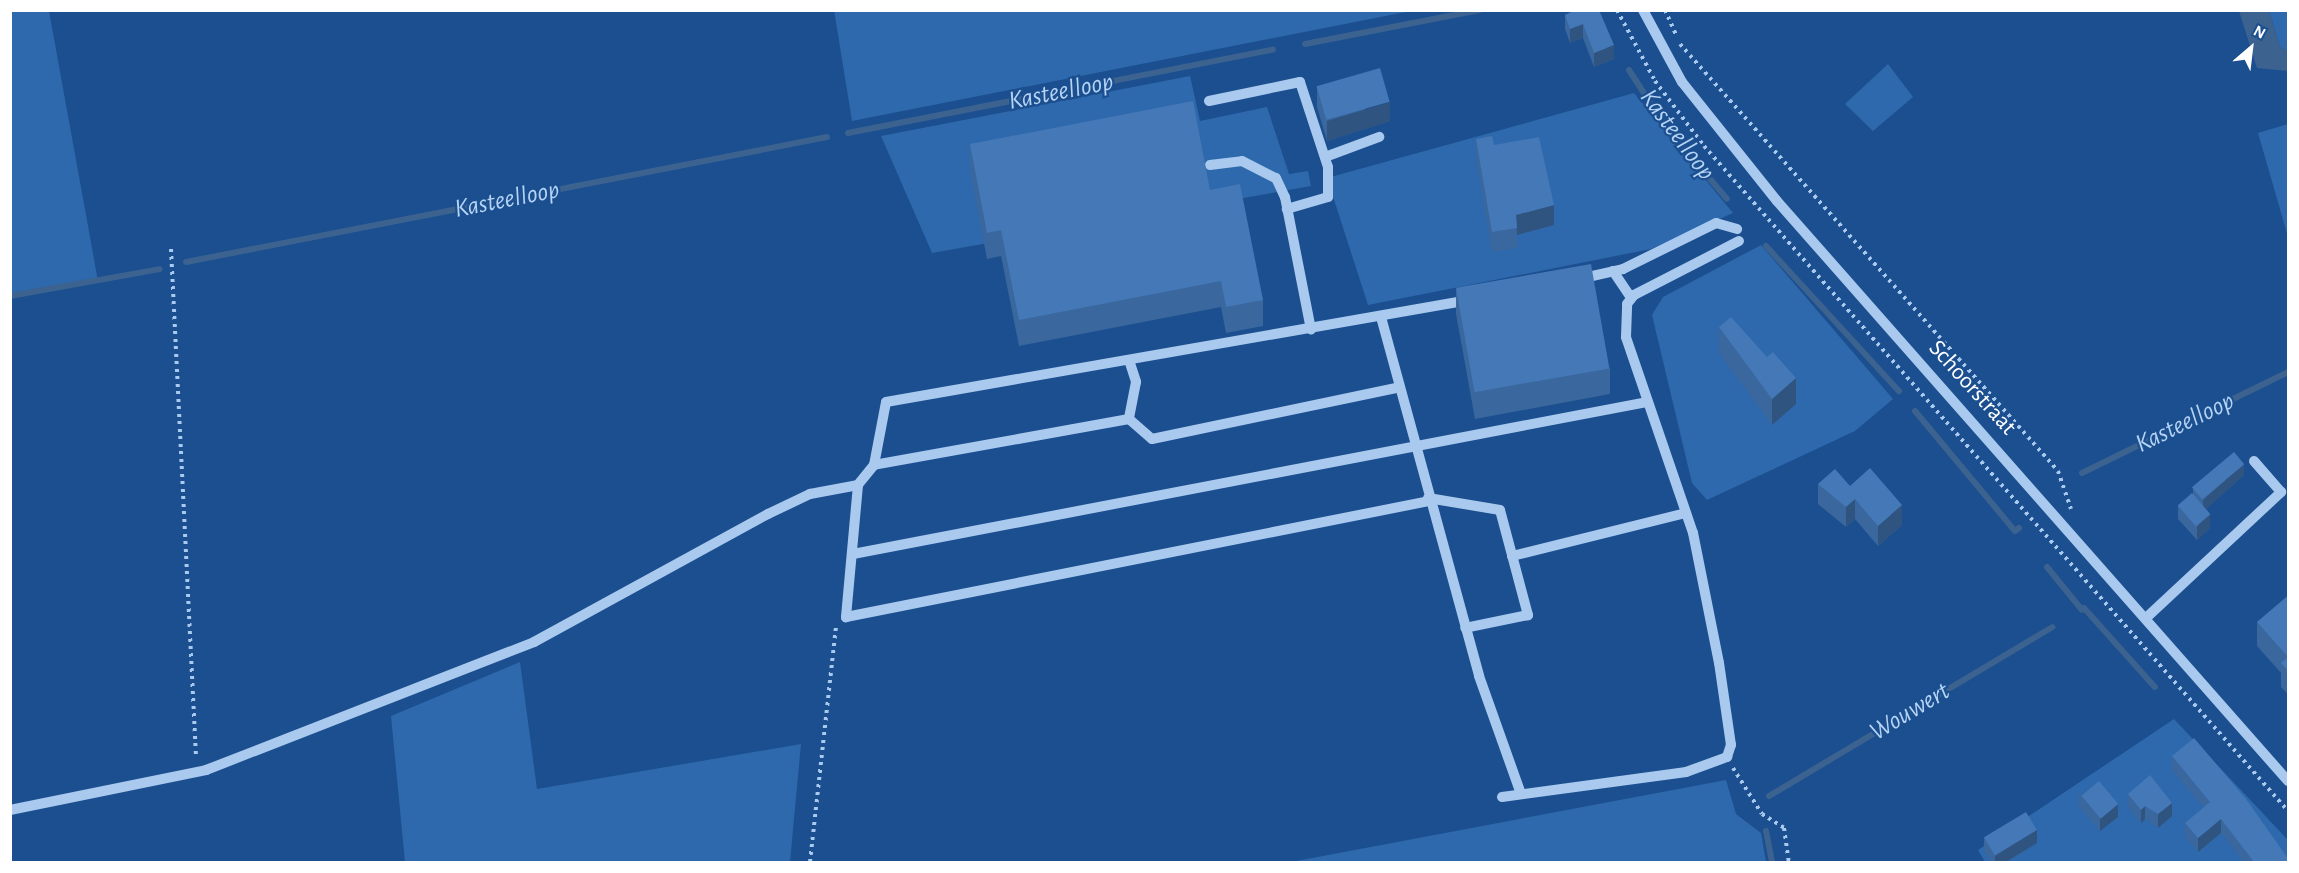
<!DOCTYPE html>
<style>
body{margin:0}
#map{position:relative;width:2299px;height:873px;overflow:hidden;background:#1b4f8f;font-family:"Alegreya Sans",sans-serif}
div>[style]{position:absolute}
.green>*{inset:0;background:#2e69ad}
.water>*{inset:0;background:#3c6290}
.stream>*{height:6px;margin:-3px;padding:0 3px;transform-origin:3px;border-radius:3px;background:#3c6290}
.path>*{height:4px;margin-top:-2px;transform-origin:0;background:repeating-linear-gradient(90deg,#a9c9ee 0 3px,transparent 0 7.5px)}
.minor>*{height:10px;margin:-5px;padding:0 5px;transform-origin:5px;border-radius:5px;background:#a9c9ee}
.wall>*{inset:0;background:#3a679d}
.shaded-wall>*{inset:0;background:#305480}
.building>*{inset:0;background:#4478b7;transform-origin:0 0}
span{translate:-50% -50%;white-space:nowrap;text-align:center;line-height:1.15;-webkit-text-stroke:4.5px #1b4f8f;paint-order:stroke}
.street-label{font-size:24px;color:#fff}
.water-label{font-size:26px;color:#b5d3f5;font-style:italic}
.frame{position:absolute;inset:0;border:12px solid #fff;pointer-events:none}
.north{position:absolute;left:2221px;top:18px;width:60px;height:60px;-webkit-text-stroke:4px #1b4f8f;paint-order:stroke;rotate:28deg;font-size:16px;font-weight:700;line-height:24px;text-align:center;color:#fff}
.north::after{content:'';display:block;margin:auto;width:21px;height:27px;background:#fff;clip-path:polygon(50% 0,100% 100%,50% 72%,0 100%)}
</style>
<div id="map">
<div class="green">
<i style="clip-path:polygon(11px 10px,49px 11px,98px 281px,11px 296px)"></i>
<i style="clip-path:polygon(834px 10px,1411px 10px,1411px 11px,852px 121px)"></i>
<i style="clip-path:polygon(2269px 11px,2288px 11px,2288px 52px,2280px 47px)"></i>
<i style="clip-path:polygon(1888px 64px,1913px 97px,1873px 131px,1845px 104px)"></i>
<i style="clip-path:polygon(1190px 76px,1200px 121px,1267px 107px,1289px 174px,1308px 171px,1311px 186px,932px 253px,881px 136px)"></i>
<i style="clip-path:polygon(1634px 93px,1733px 213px,1651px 249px,1368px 305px,1327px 178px)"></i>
<i style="clip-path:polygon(2288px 124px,2288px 237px,2258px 133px)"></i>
<i style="clip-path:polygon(1761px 245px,1893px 399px,1855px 431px,1707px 500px,1692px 483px,1652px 315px,1663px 297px)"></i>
<i style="clip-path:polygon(520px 662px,537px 789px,801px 744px,790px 862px,405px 862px,391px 716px)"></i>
<i style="clip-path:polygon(2174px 719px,2288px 840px,2288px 862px,1985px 862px,1978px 850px)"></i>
<i style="clip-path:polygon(1726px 780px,1736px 814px,1761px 833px,1766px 862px,1291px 862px)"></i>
</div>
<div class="water">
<i style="clip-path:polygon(2239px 11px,2269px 11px,2280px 47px,2288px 52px,2288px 71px,2257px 68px)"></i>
</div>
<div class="stream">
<i style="left:1305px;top:44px;width:178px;rotate:-11deg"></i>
<i style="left:1629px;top:70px;width:68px;rotate:57deg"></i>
<i style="left:1666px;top:127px;width:94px;rotate:49.7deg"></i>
<i style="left:848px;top:133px;width:433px;rotate:-11.1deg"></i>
<i style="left:1766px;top:246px;width:197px;rotate:47.5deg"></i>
<i style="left:186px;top:262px;width:653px;rotate:-11.03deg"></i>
<i style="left:10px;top:296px;width:152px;rotate:-10.2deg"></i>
<i style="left:1915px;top:411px;width:156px;rotate:50.2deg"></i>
<i style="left:2015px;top:531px;width:5px;rotate:-37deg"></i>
<i style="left:2082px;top:473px;width:229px;rotate:-26.1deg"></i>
<i style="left:2047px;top:567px;width:55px;rotate:50.9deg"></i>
<i style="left:2084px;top:608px;width:106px;rotate:48.1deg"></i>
<i style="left:1769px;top:796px;width:330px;rotate:-30.8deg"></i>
<i style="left:1766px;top:831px;width:32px;rotate:79deg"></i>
</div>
<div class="path">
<i style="left:1617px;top:10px;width:81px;rotate:61.8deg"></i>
<i style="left:1655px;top:81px;width:81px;rotate:53deg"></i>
<i style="left:1704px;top:146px;width:885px;rotate:48.71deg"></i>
<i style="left:1665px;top:10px;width:27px;rotate:66deg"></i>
<i style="left:1680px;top:44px;width:570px;rotate:48.48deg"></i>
<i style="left:2058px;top:471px;width:40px;rotate:71.1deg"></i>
<i style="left:171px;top:249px;width:509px;rotate:87.18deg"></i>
<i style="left:1733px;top:768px;width:54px;rotate:57.8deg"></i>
<i style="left:1762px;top:814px;width:26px;rotate:32deg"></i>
<i style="left:1784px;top:828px;width:34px;rotate:82deg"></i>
<i style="left:810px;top:862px;width:237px;rotate:-83.7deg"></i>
</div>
<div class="minor">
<i style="left:1643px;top:10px;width:82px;rotate:61.6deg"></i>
<i style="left:1682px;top:82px;width:152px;rotate:51.4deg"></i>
<i style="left:1777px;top:201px;width:773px;rotate:48.62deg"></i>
<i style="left:1209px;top:101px;width:93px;rotate:-11.8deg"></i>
<i style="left:1300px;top:82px;width:89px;rotate:71.8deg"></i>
<i style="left:1328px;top:167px;width:30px;rotate:90deg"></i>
<i style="left:1328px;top:197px;width:43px;rotate:163.7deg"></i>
<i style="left:1325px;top:157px;width:58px;rotate:-20.3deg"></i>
<i style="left:1210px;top:165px;width:32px;rotate:-7deg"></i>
<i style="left:1242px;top:161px;width:38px;rotate:27deg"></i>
<i style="left:1276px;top:178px;width:21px;rotate:65deg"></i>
<i style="left:1285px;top:197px;width:135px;rotate:78.9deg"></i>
<i style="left:1613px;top:271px;width:32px;rotate:56deg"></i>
<i style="left:1579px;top:279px;width:45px;rotate:-12.8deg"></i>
<i style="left:1623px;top:269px;width:104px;rotate:-26.3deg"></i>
<i style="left:1716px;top:223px;width:22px;rotate:16deg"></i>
<i style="left:1381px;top:317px;width:372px;rotate:74.7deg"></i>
<i style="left:1479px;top:676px;width:125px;rotate:70.4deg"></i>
<i style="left:1129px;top:360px;width:23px;rotate:72deg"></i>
<i style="left:1136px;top:382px;width:38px;rotate:101deg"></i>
<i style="left:1129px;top:419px;width:259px;rotate:169.8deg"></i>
<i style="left:874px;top:465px;width:64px;rotate:-79.2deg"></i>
<i style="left:886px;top:402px;width:592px;rotate:-9.92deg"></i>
<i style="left:1129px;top:419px;width:30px;rotate:41deg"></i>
<i style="left:1152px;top:439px;width:253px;rotate:-11.8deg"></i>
<i style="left:874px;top:465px;width:26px;rotate:129deg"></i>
<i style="left:858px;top:485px;width:133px;rotate:95.2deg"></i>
<i style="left:846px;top:617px;width:594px;rotate:-11.25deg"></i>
<i style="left:1428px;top:498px;width:73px;rotate:9.5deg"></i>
<i style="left:1500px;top:510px;width:109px;rotate:75.1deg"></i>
<i style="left:1528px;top:615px;width:64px;rotate:168.3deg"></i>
<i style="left:853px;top:554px;width:808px;rotate:-10.84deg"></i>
<i style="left:1512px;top:556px;width:179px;rotate:-13.9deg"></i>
<i style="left:2146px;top:618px;width:185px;rotate:-43deg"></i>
<i style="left:2281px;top:492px;width:41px;rotate:-131.1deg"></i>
<i style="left:1502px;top:797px;width:186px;rotate:-7.7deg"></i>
<i style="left:1686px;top:772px;width:44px;rotate:-20.1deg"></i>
<i style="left:1727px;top:757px;width:13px;rotate:-72deg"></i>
<i style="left:1731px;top:745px;width:83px;rotate:-98.3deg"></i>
<i style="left:1719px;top:663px;width:133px;rotate:-101.3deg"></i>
<i style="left:1693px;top:533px;width:207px;rotate:-108.9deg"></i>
<i style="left:1626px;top:337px;width:33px;rotate:-88deg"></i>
<i style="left:1627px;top:304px;width:11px;rotate:-52deg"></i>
<i style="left:1634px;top:295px;width:118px;rotate:-27.2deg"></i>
<i style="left:10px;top:810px;width:200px;rotate:-11.5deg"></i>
<i style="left:206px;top:770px;width:352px;rotate:-21.3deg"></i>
<i style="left:534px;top:642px;width:267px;rotate:-28.7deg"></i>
<i style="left:768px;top:514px;width:47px;rotate:-25.5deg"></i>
<i style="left:810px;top:494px;width:49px;rotate:-10.6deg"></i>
</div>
<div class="wall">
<i style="clip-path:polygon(1576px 10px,1614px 59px,1594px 67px,1583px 38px,1570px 43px,1565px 29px,1565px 15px)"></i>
<i style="clip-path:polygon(1317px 87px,1390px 121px,1327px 141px,1317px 107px)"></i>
<i style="clip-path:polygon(1476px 139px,1494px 145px,1554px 225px,1517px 235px,1517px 248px,1492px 252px,1476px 159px)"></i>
<i style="clip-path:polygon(970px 144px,1210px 190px,1263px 300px,1263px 326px,1226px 333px,1221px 307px,1019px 346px,1001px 256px,987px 259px,970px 170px)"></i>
<i style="clip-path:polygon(1456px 289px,1610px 368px,1610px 394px,1475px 419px,1456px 314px)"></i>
<i style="clip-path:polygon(1719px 327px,1767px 357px,1796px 404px,1772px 425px,1719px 353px)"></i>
<i style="clip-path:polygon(2244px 475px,2206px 509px,2210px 528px,2197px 540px,2178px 519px,2178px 506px,2193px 494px,2193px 488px)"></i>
<i style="clip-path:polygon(1818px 484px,1850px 486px,1902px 525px,1878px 546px,1855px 519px,1846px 527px,1818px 504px)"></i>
<i style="clip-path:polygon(2289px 595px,2289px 695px,2281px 687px,2281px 673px,2257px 646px,2257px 622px)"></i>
<i style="clip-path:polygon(2172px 756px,2289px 862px,2244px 862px,2221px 833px,2198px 852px,2185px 837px,2185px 823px,2204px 808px,2172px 770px)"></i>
<i style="clip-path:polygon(2079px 793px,2118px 817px,2100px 831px,2079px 807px)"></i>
<i style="clip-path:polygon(2128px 794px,2172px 816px,2158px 828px,2145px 819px,2141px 823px,2128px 807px)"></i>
<i style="clip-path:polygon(1984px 838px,2037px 843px,2006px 862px,1991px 862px,1984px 852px)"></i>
</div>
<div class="shaded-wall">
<i style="clip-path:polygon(1583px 24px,1583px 38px,1570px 43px,1570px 29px)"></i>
<i style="clip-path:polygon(1614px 45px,1614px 59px,1594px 67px,1594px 53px)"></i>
<i style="clip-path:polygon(1390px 102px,1390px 121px,1327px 141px,1327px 121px)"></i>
<i style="clip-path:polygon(1554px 205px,1554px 225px,1517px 235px,1516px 215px)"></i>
<i style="clip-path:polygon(1796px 378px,1796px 404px,1772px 425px,1772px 399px)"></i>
<i style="clip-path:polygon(2244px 464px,2244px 475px,2203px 512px,2203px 500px)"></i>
<i style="clip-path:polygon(1855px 499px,1855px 519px,1846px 527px,1846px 507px)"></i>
<i style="clip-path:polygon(1902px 505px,1902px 525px,1878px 546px,1878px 526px)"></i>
<i style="clip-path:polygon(2210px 514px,2210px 528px,2197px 540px,2197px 526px)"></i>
<i style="clip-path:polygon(2172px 803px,2172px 816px,2158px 828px,2158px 814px)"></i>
<i style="clip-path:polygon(2118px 804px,2118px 817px,2100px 831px,2100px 818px)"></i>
<i style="clip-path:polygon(2145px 806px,2145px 819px,2141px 823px,2141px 810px)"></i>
<i style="clip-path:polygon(2221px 819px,2221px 833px,2198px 852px,2198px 838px)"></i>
<i style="clip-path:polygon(2037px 830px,2037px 843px,2006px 862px,1995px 862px,1995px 856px)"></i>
</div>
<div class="building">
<i style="clip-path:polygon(1576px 10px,1599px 10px,1614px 45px,1594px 53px,1583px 24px,1570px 29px,1565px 15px)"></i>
<i style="left:1380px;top:68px;width:35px;height:66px;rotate:74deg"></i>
<i style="clip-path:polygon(1193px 101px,1210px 190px,1240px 184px,1263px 300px,1226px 307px,1221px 281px,1019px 320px,1001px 230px,987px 233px,970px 144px)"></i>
<i style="clip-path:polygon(1492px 136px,1494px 145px,1539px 137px,1554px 205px,1516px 215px,1517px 228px,1492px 232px,1476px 139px)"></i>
<i style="left:1591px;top:264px;width:106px;height:137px;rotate:80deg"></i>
<i style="clip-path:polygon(1731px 317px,1767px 357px,1773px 352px,1796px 378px,1772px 399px,1719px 327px)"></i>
<i style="left:2234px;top:452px;width:16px;height:55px;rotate:50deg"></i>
<i style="clip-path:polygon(1870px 468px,1902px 505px,1878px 526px,1855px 499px,1846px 507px,1818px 484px,1835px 469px,1850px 486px)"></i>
<i style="left:2192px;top:493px;width:28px;height:19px;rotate:49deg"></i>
<i style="clip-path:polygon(2289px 595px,2289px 672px,2281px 663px,2288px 657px,2257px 622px)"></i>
<i style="clip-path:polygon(2194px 738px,2246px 799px,2289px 860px,2289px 862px,2254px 862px,2221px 819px,2198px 838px,2185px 823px,2210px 802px,2172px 756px)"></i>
<i style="clip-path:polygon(2150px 775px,2172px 803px,2158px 814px,2145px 806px,2141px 810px,2128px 794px)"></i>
<i style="left:2099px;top:781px;width:30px;height:23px;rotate:50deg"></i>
<i style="left:2026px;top:812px;width:21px;height:49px;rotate:59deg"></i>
</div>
<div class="street-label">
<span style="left:1972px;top:388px;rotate:48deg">Schoorstraat</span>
</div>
<div class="water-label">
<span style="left:1061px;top:92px;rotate:-11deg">Kasteelloop</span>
<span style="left:1677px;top:135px;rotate:53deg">Kasteelloop</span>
<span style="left:507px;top:200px;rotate:-11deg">Kasteelloop</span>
<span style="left:2185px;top:423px;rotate:-26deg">Kasteelloop</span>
<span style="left:1910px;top:712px;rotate:-31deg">Wouwert</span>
</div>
<div class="frame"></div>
<div class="north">N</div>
</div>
